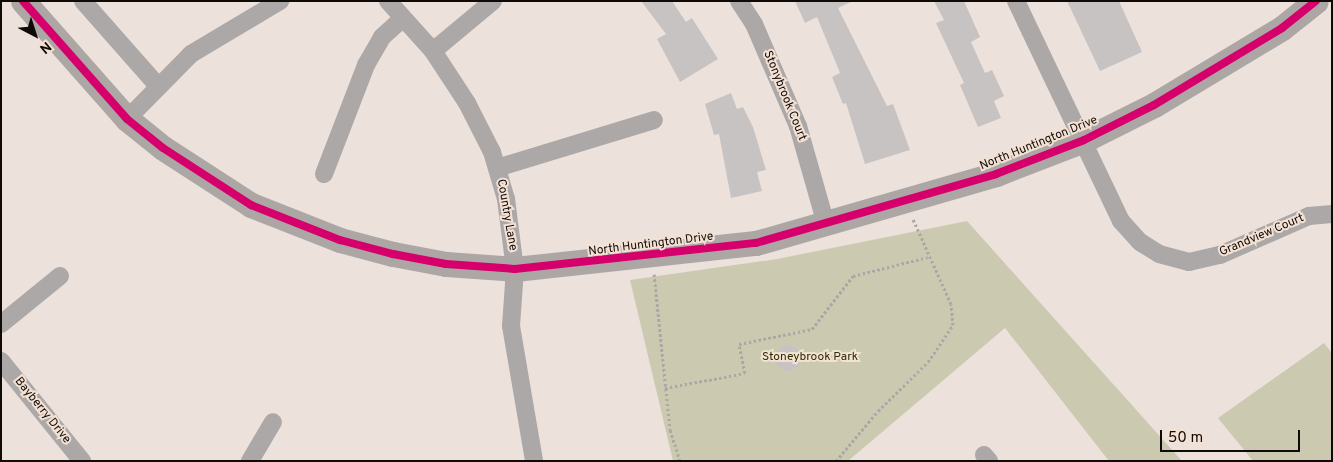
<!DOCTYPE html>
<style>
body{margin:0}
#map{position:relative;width:1333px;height:462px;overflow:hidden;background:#ece2db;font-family:Overpass,sans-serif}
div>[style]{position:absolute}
.green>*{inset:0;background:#cbcab1}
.building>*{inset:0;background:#c8c3c3}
.round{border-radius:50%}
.path>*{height:3px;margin-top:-1.5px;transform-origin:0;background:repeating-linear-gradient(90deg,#aba7a5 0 2.5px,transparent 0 5px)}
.street>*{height:18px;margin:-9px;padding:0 9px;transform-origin:9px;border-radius:9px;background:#aca8a8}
.secondary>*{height:25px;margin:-12.5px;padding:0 12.5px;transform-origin:12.5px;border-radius:12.5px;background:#aca7a5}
.cycleway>*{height:8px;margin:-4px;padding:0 4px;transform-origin:4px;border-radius:4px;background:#d6006c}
span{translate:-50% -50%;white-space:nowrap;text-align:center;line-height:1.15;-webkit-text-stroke:4px #f3e1d4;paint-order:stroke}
.street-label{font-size:12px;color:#100a07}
.park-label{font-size:12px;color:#292e00}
.frame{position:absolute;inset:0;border:2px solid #100a07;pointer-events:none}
.north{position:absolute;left:10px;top:10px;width:50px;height:50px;-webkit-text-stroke:4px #f3e1d4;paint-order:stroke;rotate:140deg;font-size:14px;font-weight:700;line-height:20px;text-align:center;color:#100a07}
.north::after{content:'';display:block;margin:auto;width:18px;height:22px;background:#100a07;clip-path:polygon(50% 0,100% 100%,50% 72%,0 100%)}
.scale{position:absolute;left:1160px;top:430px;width:140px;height:22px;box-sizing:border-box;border:2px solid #100a07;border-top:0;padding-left:6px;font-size:15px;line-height:18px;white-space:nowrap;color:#100a07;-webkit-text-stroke:4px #f3e1d4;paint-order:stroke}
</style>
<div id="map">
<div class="green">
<i style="clip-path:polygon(967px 221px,1182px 461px,1109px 461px,1005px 328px,848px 461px,673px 461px,630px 280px,777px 259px)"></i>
<i style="clip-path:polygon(1324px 343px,1332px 353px,1332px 461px,1253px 461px,1218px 418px)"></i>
</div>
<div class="building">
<i style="clip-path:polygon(641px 1px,672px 1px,686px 22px,692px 18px,718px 59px,680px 82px,657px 39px,666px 34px)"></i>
<i style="clip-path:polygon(795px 1px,853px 1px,838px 8px,887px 106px,893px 104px,910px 150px,865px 164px,846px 103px,843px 104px,832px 77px,840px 73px,817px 17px,805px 23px)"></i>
<i style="clip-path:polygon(934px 1px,964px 1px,980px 37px,971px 42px,985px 73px,992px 70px,1004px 96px,994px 101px,1001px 118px,978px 127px,960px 85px,964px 83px,936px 23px,944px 20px)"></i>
<i style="clip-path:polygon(1067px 1px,1119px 1px,1142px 52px,1100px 71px)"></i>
<i style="clip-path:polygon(731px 93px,737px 109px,743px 107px,753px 127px,766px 170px,757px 172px,762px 191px,731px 198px,719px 134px,714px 135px,705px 104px)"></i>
<i class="round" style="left:775px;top:345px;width:26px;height:26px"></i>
</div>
<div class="path">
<i style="left:654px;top:274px;width:157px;rotate:84.1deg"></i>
<i style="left:670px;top:430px;width:33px;rotate:72deg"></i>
<i style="left:665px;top:388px;width:81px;rotate:-10.6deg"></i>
<i style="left:745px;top:373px;width:30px;rotate:-102deg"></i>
<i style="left:739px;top:344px;width:75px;rotate:-11.6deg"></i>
<i style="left:812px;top:329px;width:67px;rotate:-52.3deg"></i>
<i style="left:853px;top:276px;width:77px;rotate:-14.2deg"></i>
<i style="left:836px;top:461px;width:65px;rotate:-50deg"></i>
<i style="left:878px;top:411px;width:70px;rotate:-44.4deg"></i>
<i style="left:928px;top:362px;width:45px;rotate:-56deg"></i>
<i style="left:953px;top:325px;width:21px;rotate:-95deg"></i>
<i style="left:951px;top:304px;width:93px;rotate:-114.1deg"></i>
</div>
<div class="street">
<i style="left:83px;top:1px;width:113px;rotate:48.6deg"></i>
<i style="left:388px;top:1px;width:67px;rotate:48deg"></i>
<i style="left:433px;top:51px;width:62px;rotate:56.8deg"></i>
<i style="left:467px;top:103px;width:55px;rotate:63deg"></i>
<i style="left:492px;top:152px;width:49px;rotate:73.4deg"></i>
<i style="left:506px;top:199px;width:71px;rotate:82.7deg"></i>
<i style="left:515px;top:269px;width:57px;rotate:94deg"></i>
<i style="left:511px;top:326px;width:137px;rotate:80.3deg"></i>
<i style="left:739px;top:1px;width:27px;rotate:57deg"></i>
<i style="left:754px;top:24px;width:111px;rotate:66.7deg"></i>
<i style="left:798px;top:126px;width:102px;rotate:74.1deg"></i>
<i style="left:1016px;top:1px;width:244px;rotate:64.5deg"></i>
<i style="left:1121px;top:221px;width:28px;rotate:48deg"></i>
<i style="left:1140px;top:242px;width:22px;rotate:32deg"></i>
<i style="left:1159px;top:254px;width:31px;rotate:15deg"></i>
<i style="left:1189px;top:262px;width:32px;rotate:-13deg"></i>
<i style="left:1220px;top:255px;width:97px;rotate:-23.7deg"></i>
<i style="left:1309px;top:216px;width:23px;rotate:-5deg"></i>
<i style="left:433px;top:51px;width:78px;rotate:-39.8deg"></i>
<i style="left:127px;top:119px;width:91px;rotate:-45.4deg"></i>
<i style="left:191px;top:54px;width:104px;rotate:-30.8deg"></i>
<i style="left:497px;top:168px;width:164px;rotate:-17deg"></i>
<i style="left:324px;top:174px;width:117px;rotate:-68.9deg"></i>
<i style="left:366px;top:65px;width:32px;rotate:-60deg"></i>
<i style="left:382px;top:37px;width:28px;rotate:-42deg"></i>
<i style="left:1px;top:324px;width:76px;rotate:-39.1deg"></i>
<i style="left:1px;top:361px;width:129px;rotate:51deg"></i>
<i style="left:984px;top:455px;width:8px;rotate:50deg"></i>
<i style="left:250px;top:461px;width:45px;rotate:-59.5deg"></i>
</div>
<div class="secondary">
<i style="left:23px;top:1px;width:157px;rotate:48.6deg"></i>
<i style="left:127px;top:119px;width:46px;rotate:38.9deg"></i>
<i style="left:163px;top:148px;width:105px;rotate:32.9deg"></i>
<i style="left:251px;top:205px;width:96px;rotate:21.5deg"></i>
<i style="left:340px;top:240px;width:55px;rotate:14.8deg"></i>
<i style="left:393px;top:254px;width:54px;rotate:10.7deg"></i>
<i style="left:446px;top:264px;width:69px;rotate:4.1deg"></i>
<i style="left:515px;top:269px;width:242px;rotate:-6.2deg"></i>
<i style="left:756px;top:243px;width:250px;rotate:-16deg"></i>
<i style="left:996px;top:174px;width:94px;rotate:-21.1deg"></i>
<i style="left:1084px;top:140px;width:78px;rotate:-26.6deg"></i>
<i style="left:1154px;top:105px;width:149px;rotate:-31deg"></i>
<i style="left:1282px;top:28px;width:43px;rotate:-38.5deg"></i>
</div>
<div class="cycleway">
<i style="left:23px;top:1px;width:157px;rotate:48.6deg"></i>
<i style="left:127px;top:119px;width:46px;rotate:38.9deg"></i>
<i style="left:163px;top:148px;width:105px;rotate:32.9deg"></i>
<i style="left:251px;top:205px;width:96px;rotate:21.5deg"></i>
<i style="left:340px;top:240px;width:55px;rotate:14.8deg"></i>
<i style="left:393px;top:254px;width:54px;rotate:10.7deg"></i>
<i style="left:446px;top:264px;width:69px;rotate:4.1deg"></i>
<i style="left:515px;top:269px;width:242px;rotate:-6.2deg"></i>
<i style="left:756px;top:243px;width:250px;rotate:-16deg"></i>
<i style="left:996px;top:174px;width:94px;rotate:-21.1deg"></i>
<i style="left:1084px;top:140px;width:78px;rotate:-26.6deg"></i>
<i style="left:1154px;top:105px;width:149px;rotate:-31deg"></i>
<i style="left:1282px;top:28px;width:43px;rotate:-38.5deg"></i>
</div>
<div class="street-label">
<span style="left:784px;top:96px;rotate:68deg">Stonybrook Court</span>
<span style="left:1039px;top:144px;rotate:-22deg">North Huntington Drive</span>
<span style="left:506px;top:215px;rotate:80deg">Country Lane</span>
<span style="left:1262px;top:236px;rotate:-23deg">Grandview Court</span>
<span style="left:651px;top:245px;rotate:-7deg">North Huntington Drive</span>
<span style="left:42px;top:411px;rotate:51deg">Bayberry Drive</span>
</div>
<div class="park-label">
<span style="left:810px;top:358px">Stoneybrook Park</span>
</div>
<div class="frame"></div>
<div class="north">N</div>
<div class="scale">50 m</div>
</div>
